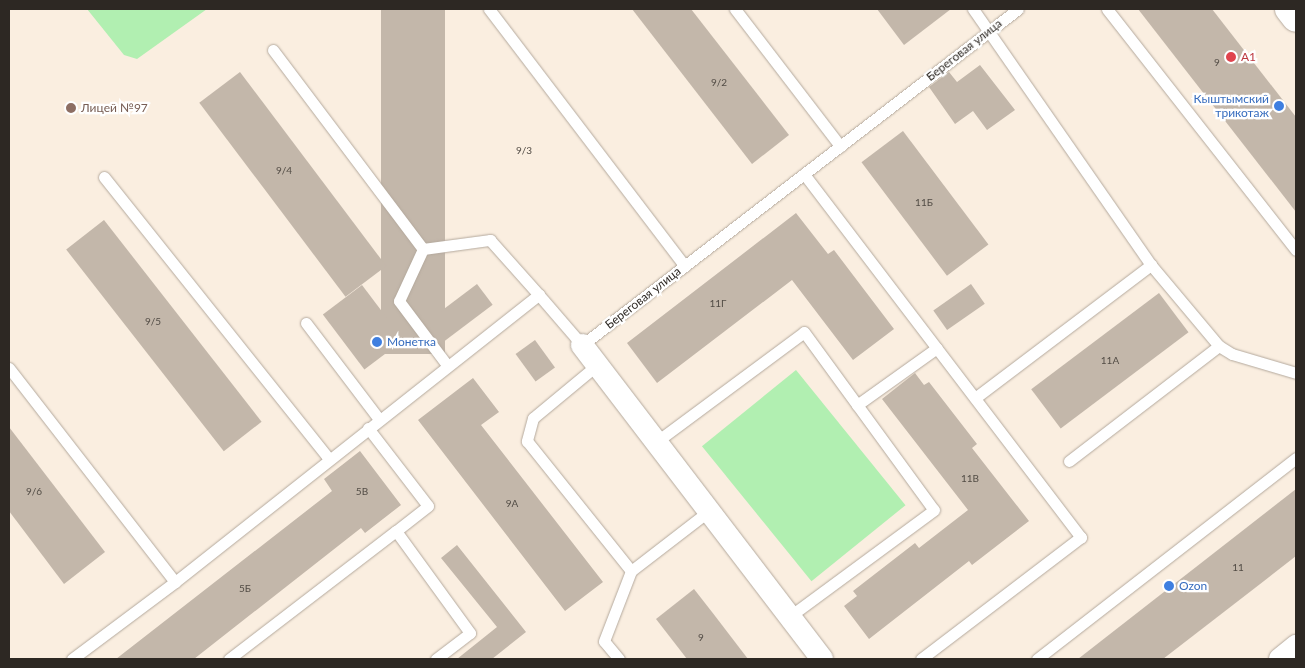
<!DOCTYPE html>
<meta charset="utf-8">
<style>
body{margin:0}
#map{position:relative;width:1305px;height:668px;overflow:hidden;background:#faeee0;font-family:Lato,sans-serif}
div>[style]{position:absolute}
.green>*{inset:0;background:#b1efb1;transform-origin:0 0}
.building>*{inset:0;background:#c3b7aa;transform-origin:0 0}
.roads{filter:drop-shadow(0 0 1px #b4a99d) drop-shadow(0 0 1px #b4a99d)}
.lane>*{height:11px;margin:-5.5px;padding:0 5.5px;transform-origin:5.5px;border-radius:5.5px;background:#fff}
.street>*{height:22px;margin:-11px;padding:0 11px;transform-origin:11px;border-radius:11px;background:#fff}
.secondary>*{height:28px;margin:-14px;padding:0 14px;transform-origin:14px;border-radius:14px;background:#fff}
.dots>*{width:14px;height:14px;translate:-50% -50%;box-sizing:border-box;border:2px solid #fff;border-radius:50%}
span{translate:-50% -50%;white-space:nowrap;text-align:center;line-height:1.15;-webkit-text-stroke:4.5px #fff;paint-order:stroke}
.number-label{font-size:10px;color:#524c45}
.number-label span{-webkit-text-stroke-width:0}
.street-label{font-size:12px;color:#2d2823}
.health-label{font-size:12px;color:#be3a42}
.left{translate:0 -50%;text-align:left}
.shop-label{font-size:12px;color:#366cbe}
.right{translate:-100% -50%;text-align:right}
.education-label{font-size:12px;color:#785e54}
.frame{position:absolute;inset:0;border:10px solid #2d2823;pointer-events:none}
</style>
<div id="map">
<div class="green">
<i style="clip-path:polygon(87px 9px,207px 9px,137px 59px,124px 55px)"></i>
<i style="left:796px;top:370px;width:174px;height:121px;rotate:51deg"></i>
</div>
<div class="building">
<i style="left:381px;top:9px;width:64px;height:345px"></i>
<i style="clip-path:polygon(632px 9px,691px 9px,789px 135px,752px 164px)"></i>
<i style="clip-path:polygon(877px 9px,951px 9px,904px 45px)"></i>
<i style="clip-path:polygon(1138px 9px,1212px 9px,1296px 117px,1296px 212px)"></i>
<i style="clip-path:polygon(980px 65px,1015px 110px,987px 130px,973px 111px,955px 124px,929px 87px,949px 72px,957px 82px)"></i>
<i style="left:240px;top:72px;width:243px;height:51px;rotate:53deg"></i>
<i style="left:903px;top:131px;width:142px;height:52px;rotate:53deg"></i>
<i style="clip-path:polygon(796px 213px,828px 254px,834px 250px,894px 329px,853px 360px,792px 280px,657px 383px,627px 343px)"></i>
<i style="left:104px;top:220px;width:256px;height:48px;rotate:52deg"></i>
<i style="left:477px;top:284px;width:26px;height:61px;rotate:53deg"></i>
<i style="left:971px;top:284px;width:24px;height:46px;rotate:55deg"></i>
<i style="left:362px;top:285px;width:69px;height:49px;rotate:53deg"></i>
<i style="left:1159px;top:293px;width:49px;height:160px;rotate:53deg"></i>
<i style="left:535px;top:340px;width:34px;height:24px;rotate:54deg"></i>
<i style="clip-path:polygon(915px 373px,924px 385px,929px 382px,977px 444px,972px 448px,1029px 521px,972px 565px,969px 561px,869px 639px,844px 606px,857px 596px,853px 591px,915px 543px,919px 548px,968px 510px,882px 399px)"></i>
<i style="clip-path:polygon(473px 378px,499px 412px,481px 425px,603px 582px,565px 611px,418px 420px)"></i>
<i style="clip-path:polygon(9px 427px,105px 552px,64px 584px,9px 511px)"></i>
<i style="clip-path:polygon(360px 451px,401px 505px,365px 533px,361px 528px,194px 659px,116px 659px,332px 491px,324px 479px)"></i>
<i style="clip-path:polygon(1296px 489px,1296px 556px,1264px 581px,1163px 659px,1078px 659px)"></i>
<i style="clip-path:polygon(457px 545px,526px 632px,492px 659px,457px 659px,497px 627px,441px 558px)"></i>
<i style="clip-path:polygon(694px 589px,712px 612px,748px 659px,687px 659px,656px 619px)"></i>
</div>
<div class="roads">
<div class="lane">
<i style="left:489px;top:9px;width:323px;rotate:52.7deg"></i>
<i style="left:735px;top:9px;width:173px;rotate:52.5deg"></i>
<i style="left:973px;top:9px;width:312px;rotate:55.2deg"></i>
<i style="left:1151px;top:265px;width:106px;rotate:50deg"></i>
<i style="left:1219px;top:346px;width:15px;rotate:32deg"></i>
<i style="left:1232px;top:354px;width:67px;rotate:16.5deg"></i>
<i style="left:1107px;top:9px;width:306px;rotate:51.9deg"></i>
<i style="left:273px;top:50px;width:249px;rotate:53deg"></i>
<i style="left:423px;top:249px;width:57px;rotate:114.8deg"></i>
<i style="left:399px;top:301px;width:80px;rotate:53.1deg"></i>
<i style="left:804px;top:174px;width:457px;rotate:52.7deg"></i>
<i style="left:1081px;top:537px;width:201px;rotate:142.7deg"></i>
<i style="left:104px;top:177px;width:361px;rotate:51.4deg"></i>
<i style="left:423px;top:249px;width:68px;rotate:-7.7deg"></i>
<i style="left:490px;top:240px;width:74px;rotate:48.3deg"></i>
<i style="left:306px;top:323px;width:121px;rotate:52.8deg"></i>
<i style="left:597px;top:365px;width:83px;rotate:140.4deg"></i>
<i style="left:533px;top:418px;width:24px;rotate:105deg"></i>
<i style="left:527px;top:441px;width:166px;rotate:51.3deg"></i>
<i style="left:631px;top:571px;width:98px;rotate:-37.6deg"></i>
<i style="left:9px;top:368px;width:271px;rotate:52.2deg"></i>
<i style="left:975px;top:398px;width:221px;rotate:-37.1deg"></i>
<i style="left:857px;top:405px;width:98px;rotate:-35.5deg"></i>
<i style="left:368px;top:428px;width:98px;rotate:52.4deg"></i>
<i style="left:428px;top:506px;width:41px;rotate:142deg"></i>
<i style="left:396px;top:531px;width:126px;rotate:54deg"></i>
<i style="left:470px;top:633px;width:43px;rotate:142.6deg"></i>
<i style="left:656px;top:442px;width:184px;rotate:-36.6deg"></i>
<i style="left:804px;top:332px;width:220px;rotate:53.9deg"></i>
<i style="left:934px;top:510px;width:179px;rotate:143.6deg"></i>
<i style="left:1069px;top:461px;width:189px;rotate:-37.5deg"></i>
<i style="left:72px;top:659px;width:129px;rotate:-36.8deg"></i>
<i style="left:175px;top:582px;width:464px;rotate:-38.3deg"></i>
<i style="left:539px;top:295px;width:66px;rotate:49.3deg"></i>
<i style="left:582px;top:345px;width:550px;rotate:-37.62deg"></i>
<i style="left:229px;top:659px;width:210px;rotate:-37.5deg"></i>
<i style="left:619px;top:659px;width:23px;rotate:-130deg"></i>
<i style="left:604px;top:641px;width:75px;rotate:-68.9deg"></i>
<i style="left:1037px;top:659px;width:328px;rotate:-37.8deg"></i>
</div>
<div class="street">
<i style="left:582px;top:345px;width:395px;rotate:52.6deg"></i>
<i style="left:1280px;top:659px;width:21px;rotate:-39deg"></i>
</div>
<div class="secondary">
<i style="left:1289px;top:9px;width:11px;rotate:52deg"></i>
</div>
</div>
<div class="dots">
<i style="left:1231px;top:57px;background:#e0444e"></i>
<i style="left:1279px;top:106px;background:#3f7fe0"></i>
<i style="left:71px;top:108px;background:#8d6e63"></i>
<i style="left:377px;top:342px;background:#3f7fe0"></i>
<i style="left:1169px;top:586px;background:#3f7fe0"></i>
</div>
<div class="number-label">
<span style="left:1217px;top:63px">9</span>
<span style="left:719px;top:83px">9/2</span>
<span style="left:524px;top:151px">9/3</span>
<span style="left:284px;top:171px">9/4</span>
<span style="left:924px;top:203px">11Б</span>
<span style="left:718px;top:304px">11Г</span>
<span style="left:153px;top:322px">9/5</span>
<span style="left:1110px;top:361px">11А</span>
<span style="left:970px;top:479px">11В</span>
<span style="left:34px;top:492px">9/6</span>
<span style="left:362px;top:492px">5В</span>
<span style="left:512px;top:504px">9А</span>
<span style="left:1238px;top:568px">11</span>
<span style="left:245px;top:589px">5Б</span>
<span style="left:701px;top:638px">9</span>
</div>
<div class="street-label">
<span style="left:964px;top:50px;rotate:-38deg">Береговая улица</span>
<span style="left:643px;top:298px;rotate:-38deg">Береговая улица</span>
</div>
<div class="health-label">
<span class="left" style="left:1241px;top:57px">А1</span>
</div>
<div class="shop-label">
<span class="right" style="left:1269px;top:106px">Кыштымский<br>трикотаж</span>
<span class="left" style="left:387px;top:342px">Монетка</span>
<span class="left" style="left:1179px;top:586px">Ozon</span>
</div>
<div class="education-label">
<span class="left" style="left:81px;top:108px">Лицей №97</span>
</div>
<div class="frame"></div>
</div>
